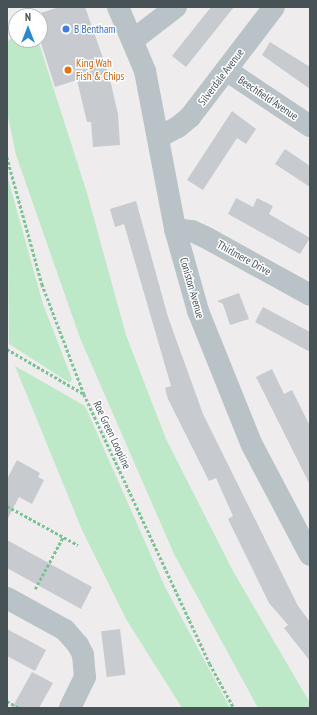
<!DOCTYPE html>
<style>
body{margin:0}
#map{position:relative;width:317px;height:715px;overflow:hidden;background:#efeced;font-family:"PT Sans Narrow",sans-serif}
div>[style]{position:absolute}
.green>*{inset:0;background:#bee9c8}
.building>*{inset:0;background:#c7cacf;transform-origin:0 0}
.path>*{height:2.5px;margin-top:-1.25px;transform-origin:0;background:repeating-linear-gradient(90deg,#7ac394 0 3px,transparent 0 5px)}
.minor>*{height:22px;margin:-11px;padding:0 11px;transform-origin:11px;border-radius:11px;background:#b9c3c7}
.dots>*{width:11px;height:11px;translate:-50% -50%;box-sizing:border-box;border:2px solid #fff;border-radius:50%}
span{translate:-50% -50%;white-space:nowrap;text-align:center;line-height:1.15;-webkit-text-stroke:3px #fff;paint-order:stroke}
.shop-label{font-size:11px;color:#366cbe}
.left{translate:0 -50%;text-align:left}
.food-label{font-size:11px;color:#c56008}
.street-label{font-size:11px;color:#475257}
.frame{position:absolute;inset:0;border:8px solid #475257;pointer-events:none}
.north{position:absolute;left:8px;top:8px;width:40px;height:40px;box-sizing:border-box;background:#fff;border:1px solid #b5babc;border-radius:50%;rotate:0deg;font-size:11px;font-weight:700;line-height:16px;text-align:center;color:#475257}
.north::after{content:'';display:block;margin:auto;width:14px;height:18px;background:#2b89ca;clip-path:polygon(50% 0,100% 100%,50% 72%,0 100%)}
</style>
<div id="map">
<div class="green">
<i style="clip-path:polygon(16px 34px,16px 40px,38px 40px,87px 193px,126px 335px,166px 439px,233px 571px,310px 703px,310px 708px,258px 708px,174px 554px,80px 338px,16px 155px,7px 112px,7px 42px)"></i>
<i style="clip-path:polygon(7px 175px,43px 304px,72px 379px,70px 383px,9px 344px)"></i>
<i style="clip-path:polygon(15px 366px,85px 406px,165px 587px,230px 708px,182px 708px,126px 619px,82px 530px)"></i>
</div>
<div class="building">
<i style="clip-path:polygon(59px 7px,85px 7px,109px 75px,118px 114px,120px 145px,93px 147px,91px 122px,87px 122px,77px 80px,55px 87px,40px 40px,40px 16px,32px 16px)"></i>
<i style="clip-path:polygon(211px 7px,234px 7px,186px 67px,172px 56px)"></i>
<i style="clip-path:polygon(270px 42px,310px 67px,310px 89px,262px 55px)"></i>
<i style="clip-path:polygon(232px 111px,256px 129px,246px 144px,237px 138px,203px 190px,187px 180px)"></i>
<i style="clip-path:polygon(285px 149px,310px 166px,310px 187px,275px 164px)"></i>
<i style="clip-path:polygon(236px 198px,253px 207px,257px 198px,273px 206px,269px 214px,310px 238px,300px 254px,228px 214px)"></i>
<i style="clip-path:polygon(136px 201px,168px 317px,203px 414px,298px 606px,310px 622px,310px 661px,284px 628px,288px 625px,269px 603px,228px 519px,233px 516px,216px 478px,209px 481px,168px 399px,165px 388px,171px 386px,124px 224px,115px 227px,110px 209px)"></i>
<i style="clip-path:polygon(239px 293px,249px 319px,230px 325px,223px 304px,217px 301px)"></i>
<i style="clip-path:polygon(263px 307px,310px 332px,310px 352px,255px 322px)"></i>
<i style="clip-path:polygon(272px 369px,284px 394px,292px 390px,310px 426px,310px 485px,256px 377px)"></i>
<i style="clip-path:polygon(17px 460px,40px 473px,38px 477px,44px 480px,32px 504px,19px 497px,7px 520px,7px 479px)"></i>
<i style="clip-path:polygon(7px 540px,92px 587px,81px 609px,7px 568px)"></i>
<i style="clip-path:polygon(7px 629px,46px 650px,35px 671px,7px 656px)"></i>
<i style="left:120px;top:629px;width:46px;height:19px;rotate:83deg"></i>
<i style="clip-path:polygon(32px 672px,53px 683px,39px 708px,12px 708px)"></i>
</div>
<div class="path">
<i style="left:7px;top:157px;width:132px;rotate:74.6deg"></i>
<i style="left:42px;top:284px;width:118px;rotate:69.1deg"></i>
<i style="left:84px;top:394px;width:298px;rotate:65deg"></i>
<i style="left:210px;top:664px;width:50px;rotate:61.4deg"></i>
<i style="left:7px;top:349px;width:89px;rotate:30.3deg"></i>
<i style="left:7px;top:506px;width:81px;rotate:28.8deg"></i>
<i style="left:35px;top:589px;width:59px;rotate:-61.7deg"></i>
<i style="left:7px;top:701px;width:14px;rotate:30deg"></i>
</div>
<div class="minor">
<i style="left:118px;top:7px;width:69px;rotate:67.1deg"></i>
<i style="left:145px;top:71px;width:161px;rotate:79.2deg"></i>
<i style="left:175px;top:229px;width:85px;rotate:74.3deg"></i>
<i style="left:198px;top:311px;width:144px;rotate:68.1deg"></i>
<i style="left:252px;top:445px;width:124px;rotate:62.2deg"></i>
<i style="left:133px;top:40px;width:54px;rotate:-37.5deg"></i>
<i style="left:226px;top:70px;width:101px;rotate:33.7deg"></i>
<i style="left:159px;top:137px;width:21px;rotate:-28deg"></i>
<i style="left:178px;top:127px;width:16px;rotate:-40deg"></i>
<i style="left:190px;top:117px;width:138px;rotate:-52.6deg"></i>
<i style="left:175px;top:229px;width:17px;rotate:7deg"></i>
<i style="left:192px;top:231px;width:14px;rotate:25deg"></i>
<i style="left:205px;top:237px;width:120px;rotate:28.9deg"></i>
<i style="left:7px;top:598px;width:66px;rotate:28.9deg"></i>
<i style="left:65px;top:630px;width:20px;rotate:49deg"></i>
<i style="left:78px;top:645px;width:11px;rotate:63deg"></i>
<i style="left:83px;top:655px;width:22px;rotate:85deg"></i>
<i style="left:85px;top:677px;width:34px;rotate:116deg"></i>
</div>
<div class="dots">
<i style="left:66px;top:29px;background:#3f7fe0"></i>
<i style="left:68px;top:70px;background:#e8710a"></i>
</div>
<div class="shop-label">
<span class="left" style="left:74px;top:29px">B Bentham</span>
</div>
<div class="food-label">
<span class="left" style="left:76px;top:70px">King Wah<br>Fish &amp; Chips</span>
</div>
<div class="street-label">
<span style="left:221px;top:77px;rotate:-53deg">Silverdale Avenue</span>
<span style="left:268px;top:98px;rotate:34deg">Beechfield Avenue</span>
<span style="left:244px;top:258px;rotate:29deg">Thirlmere Drive</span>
<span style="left:192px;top:288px;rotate:74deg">Coniston Avenue</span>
<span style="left:112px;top:435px;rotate:65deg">Roe Green Loopline</span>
</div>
<div class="frame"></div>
<div class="north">N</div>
</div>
